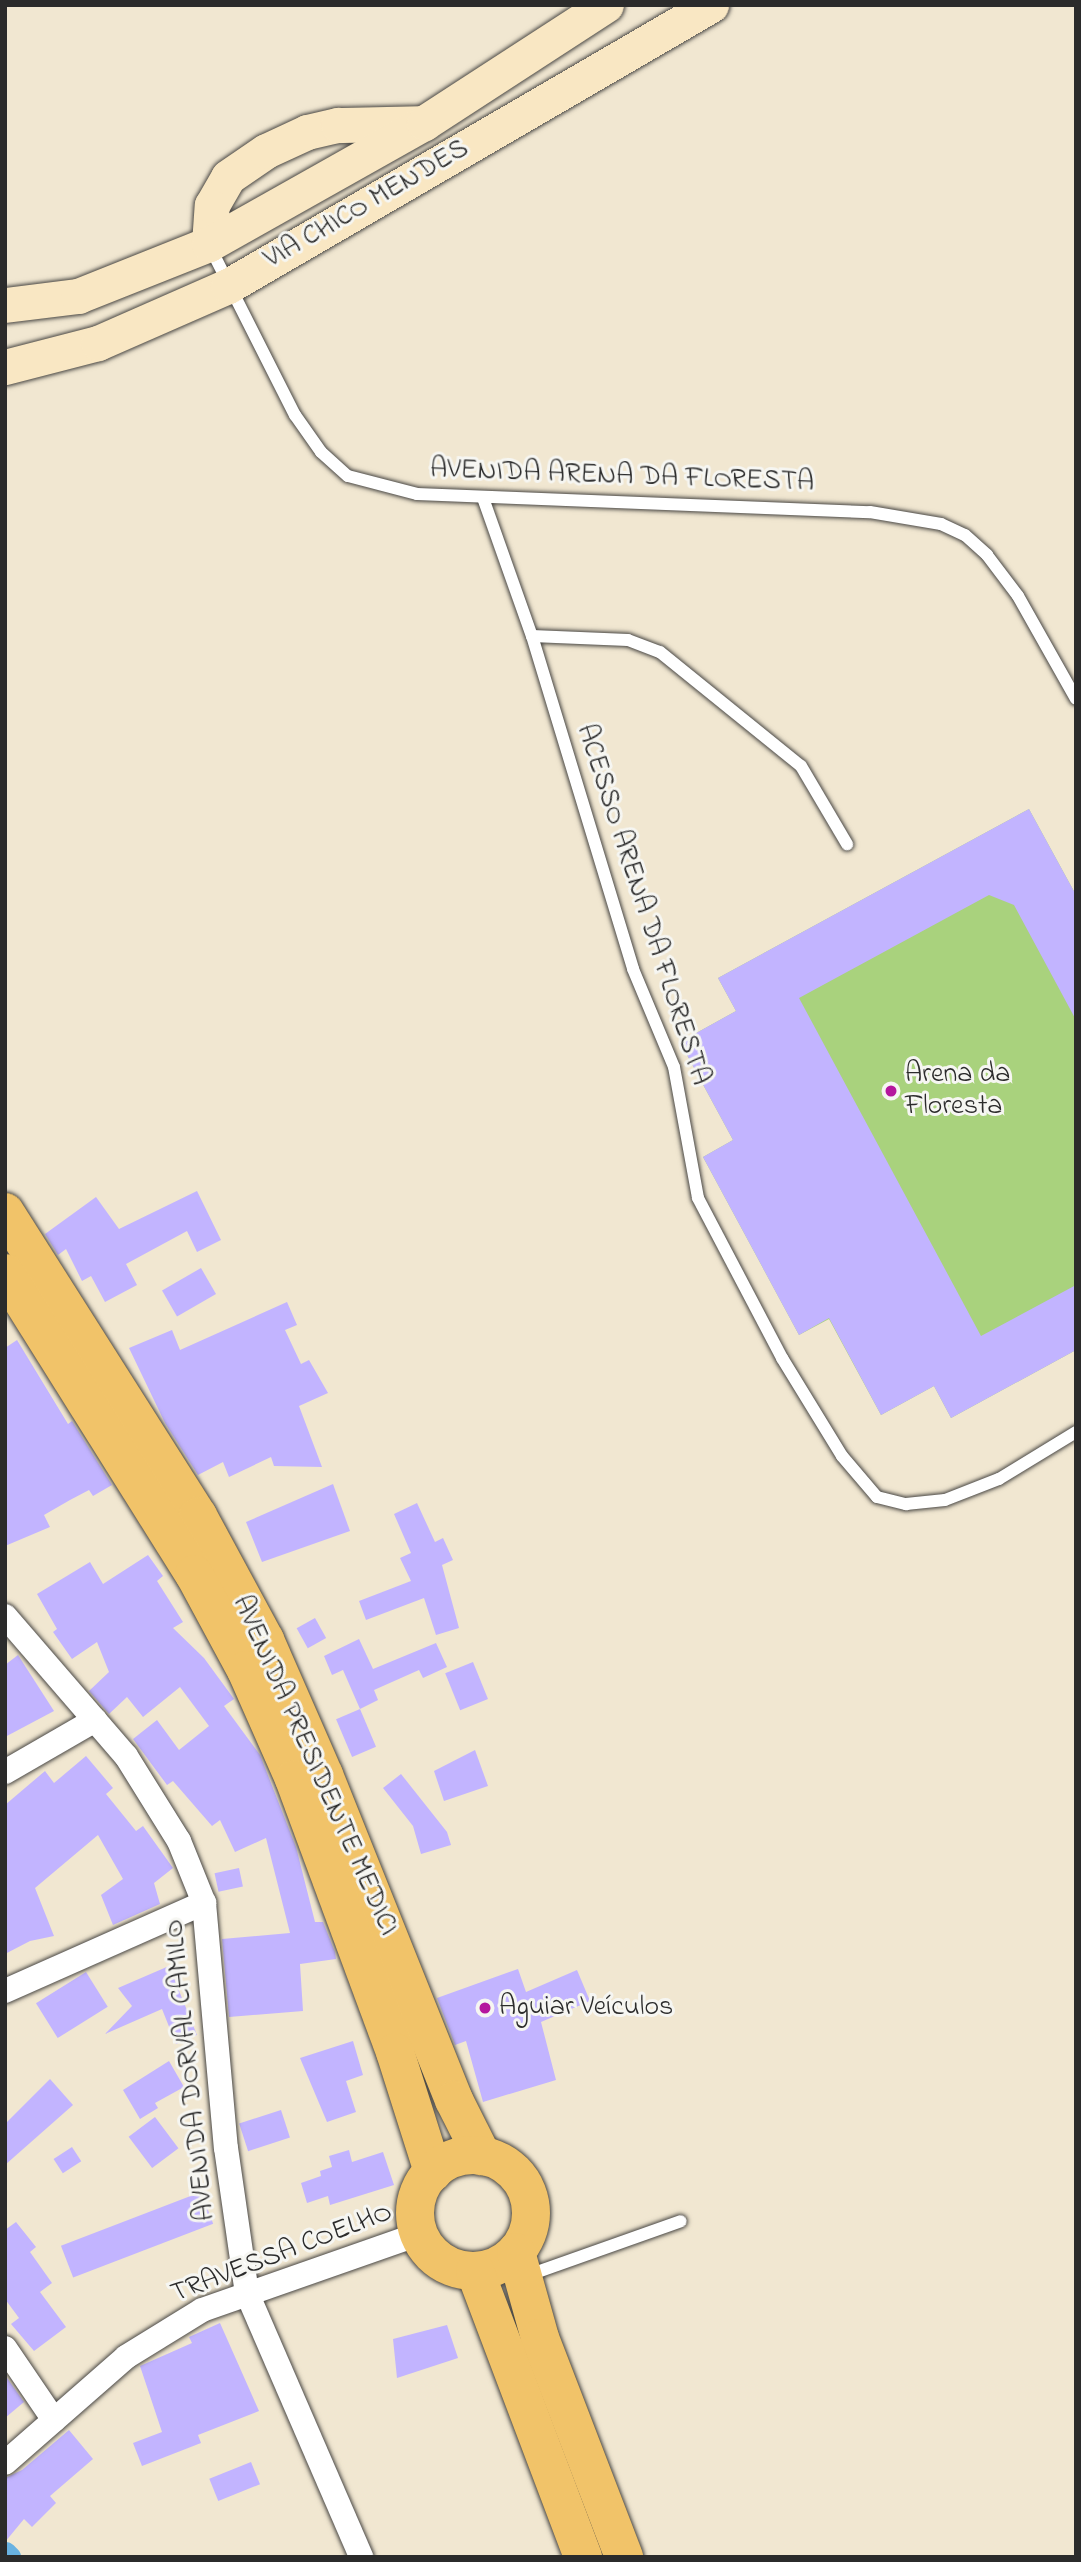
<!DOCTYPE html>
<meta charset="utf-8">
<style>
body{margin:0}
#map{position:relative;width:1081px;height:2562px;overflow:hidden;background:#f1e7d1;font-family:"Indie Flower",sans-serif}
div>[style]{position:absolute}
.green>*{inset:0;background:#a9d27d}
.canal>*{height:23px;margin:-11.5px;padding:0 11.5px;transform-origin:11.5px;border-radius:11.5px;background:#69b2e1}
.building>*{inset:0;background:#c2b4ff;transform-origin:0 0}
.roads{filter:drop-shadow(0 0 2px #494744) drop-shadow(0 0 2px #494744)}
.lane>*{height:12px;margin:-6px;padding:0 6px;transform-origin:6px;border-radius:6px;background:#fff}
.street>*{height:24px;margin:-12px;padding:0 12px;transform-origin:12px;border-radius:12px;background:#fff}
.secondary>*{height:35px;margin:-17.5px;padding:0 17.5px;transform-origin:17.5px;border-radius:17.5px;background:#f9e7c3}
.primary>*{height:38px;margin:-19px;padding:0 19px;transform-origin:19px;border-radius:19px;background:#f1c369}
.primary>.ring{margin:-19px;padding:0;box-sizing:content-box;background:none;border:38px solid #f1c369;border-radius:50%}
.dots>*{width:19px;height:19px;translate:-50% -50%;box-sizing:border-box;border:4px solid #f6f6f2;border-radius:50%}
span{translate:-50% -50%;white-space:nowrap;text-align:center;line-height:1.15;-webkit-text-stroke:6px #f6f6f2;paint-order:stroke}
.street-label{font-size:28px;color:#2b2b2b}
.poi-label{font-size:28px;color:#2b2b2b}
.left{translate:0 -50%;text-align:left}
.frame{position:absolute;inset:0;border:7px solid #2b2b2b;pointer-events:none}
</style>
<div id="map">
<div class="green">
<i style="clip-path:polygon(1029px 809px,1076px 895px,1076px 1350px,951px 1418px,934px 1386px,881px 1415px,829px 1319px,799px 1335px,703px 1157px,733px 1140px,680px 1042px,736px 1011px,718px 978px)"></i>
</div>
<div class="canal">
<i style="left:5px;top:2553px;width:6px;rotate:45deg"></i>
</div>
<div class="building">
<i style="clip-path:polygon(1029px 809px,1076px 895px,1076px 1020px,1014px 905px,989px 895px,799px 998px,981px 1336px,1076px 1285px,1076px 1350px,951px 1418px,934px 1386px,881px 1415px,829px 1318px,799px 1335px,703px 1157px,733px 1140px,680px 1042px,736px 1011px,718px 978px)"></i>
<i style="clip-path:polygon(197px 1191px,221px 1240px,197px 1252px,187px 1231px,126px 1264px,137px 1285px,105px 1302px,91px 1276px,82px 1281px,66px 1249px,58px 1255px,45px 1234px,96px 1197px,119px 1229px)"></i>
<i style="left:201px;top:1268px;width:30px;height:45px;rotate:60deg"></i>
<i style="clip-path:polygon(287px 1302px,297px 1325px,285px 1330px,301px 1364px,309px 1360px,328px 1393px,299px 1406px,322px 1467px,274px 1466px,271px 1457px,229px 1477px,223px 1462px,198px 1475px,165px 1423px,129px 1348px,172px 1330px,180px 1350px)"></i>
<i style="clip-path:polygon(17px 1340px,68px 1424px,72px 1421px,112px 1485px,93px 1496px,89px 1490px,70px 1500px,44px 1515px,50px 1527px,5px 1546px,5px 1348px)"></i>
<i style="clip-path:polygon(333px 1484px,350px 1531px,262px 1562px,246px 1522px)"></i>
<i style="clip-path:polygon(417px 1503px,435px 1542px,443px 1538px,453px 1560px,442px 1565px,459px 1628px,436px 1635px,424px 1598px,366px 1620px,359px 1601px,411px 1581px,400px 1558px,411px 1553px,394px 1514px)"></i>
<i style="clip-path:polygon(148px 1555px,163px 1576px,157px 1581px,183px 1622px,173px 1628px,204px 1658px,234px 1699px,224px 1706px,260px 1755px,296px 1847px,315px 1922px,323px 1922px,335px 1952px,336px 1959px,300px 1964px,303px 2011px,229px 2017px,222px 1939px,290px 1933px,266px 1838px,235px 1852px,220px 1820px,212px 1826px,173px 1781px,167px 1785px,133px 1739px,157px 1720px,179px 1750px,209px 1726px,180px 1687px,143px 1717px,127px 1697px,109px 1714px,89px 1691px,109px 1672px,97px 1642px,72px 1659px,53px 1632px,57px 1629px,37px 1594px,90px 1562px,103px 1584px)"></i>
<i style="left:315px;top:1618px;width:23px;height:21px;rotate:61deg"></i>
<i style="clip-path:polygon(359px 1639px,373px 1669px,436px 1643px,447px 1667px,423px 1678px,419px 1670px,374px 1690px,378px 1700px,360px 1709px,343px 1670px,332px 1675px,324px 1656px)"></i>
<i style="clip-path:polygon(18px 1655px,54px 1711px,5px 1737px,5px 1665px)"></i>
<i style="left:473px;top:1662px;width:40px;height:30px;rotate:68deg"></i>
<i style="left:360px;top:1709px;width:41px;height:26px;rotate:67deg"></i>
<i style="clip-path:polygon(475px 1750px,488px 1786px,444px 1801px,434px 1771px)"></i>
<i style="clip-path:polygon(86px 1756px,113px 1788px,106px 1794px,136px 1831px,143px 1826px,173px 1868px,154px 1883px,160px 1904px,113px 1925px,101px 1895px,123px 1879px,98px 1835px,35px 1888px,54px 1936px,30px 1941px,5px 1954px,5px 1805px,45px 1771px,54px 1783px)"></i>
<i style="clip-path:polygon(401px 1774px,447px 1832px,451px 1845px,421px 1854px,413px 1826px,383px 1788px)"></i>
<i style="left:239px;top:1868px;width:19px;height:25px;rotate:78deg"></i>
<i style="clip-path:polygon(169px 1966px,197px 2035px,176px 2044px,162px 2009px,105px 2034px,132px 2006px,118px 1988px)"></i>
<i style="clip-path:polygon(518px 1969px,526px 1992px,577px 1970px,590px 2001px,541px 2022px,556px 2080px,483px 2102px,466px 2041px,455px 2045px,437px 1998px)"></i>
<i style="left:86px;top:1972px;width:41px;height:59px;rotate:58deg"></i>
<i style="clip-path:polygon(353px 2041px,363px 2075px,346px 2081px,356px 2112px,327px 2122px,300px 2058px)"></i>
<i style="clip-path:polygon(169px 2061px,184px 2087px,155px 2103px,158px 2108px,140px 2119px,123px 2090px)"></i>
<i style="clip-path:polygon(50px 2079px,73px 2105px,5px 2165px,5px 2124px)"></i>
<i style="left:281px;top:2110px;width:29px;height:44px;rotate:72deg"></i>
<i style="left:155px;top:2117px;width:39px;height:33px;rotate:53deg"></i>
<i style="left:72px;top:2147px;width:17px;height:22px;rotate:57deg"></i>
<i style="clip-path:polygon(349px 2150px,352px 2162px,383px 2152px,394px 2185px,330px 2205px,328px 2196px,307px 2203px,301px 2183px,321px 2176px,320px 2171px,332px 2167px,329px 2156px)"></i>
<i style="left:201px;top:2192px;width:34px;height:150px;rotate:69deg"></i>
<i style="clip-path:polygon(16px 2222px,36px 2247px,30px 2252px,52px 2283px,40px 2292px,66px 2327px,34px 2351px,11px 2324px,19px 2318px,5px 2299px,5px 2230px)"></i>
<i style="clip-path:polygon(220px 2323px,259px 2411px,198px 2435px,201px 2443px,142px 2466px,133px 2443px,162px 2432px,140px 2366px,192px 2343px,189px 2337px)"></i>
<i style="clip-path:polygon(447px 2325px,458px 2358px,397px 2378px,393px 2339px)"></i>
<i style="clip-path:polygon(5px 2375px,24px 2402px,5px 2418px)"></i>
<i style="clip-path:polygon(69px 2430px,93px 2459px,50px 2496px,56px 2503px,32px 2527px,24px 2519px,5px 2542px,5px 2478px,22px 2470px)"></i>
<i style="left:251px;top:2462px;width:24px;height:45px;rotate:68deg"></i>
</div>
<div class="roads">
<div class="lane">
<i style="left:209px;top:245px;width:191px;rotate:63.2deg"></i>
<i style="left:295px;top:415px;width:45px;rotate:54.9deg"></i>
<i style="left:321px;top:452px;width:36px;rotate:42deg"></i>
<i style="left:348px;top:476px;width:71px;rotate:14.6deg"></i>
<i style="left:417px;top:494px;width:453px;rotate:2.3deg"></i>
<i style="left:870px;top:512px;width:72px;rotate:9.6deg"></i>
<i style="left:941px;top:524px;width:26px;rotate:25deg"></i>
<i style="left:965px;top:535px;width:30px;rotate:42deg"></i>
<i style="left:987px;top:555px;width:51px;rotate:52.9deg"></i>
<i style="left:1018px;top:596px;width:118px;rotate:60.6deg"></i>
<i style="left:483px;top:498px;width:146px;rotate:70.5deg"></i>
<i style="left:532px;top:636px;width:348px;rotate:73.1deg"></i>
<i style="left:633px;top:969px;width:106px;rotate:67.3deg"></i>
<i style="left:674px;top:1067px;width:133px;rotate:79.6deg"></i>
<i style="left:698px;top:1198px;width:181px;rotate:62.3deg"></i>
<i style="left:782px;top:1358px;width:115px;rotate:58.5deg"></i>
<i style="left:842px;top:1456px;width:54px;rotate:49.5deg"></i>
<i style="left:877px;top:1497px;width:30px;rotate:14deg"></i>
<i style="left:906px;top:1504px;width:39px;rotate:-6deg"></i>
<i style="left:945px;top:1500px;width:58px;rotate:-21.3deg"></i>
<i style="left:999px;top:1479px;width:90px;rotate:-31.4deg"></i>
<i style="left:532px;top:636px;width:96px;rotate:2.4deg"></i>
<i style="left:628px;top:640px;width:34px;rotate:21deg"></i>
<i style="left:660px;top:652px;width:181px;rotate:39deg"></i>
<i style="left:801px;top:766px;width:91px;rotate:59.5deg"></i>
<i style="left:526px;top:2276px;width:164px;rotate:-19.5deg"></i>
</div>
<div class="street">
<i style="left:5px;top:1616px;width:185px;rotate:49.2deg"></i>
<i style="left:126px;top:1756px;width:100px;rotate:58.1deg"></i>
<i style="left:179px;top:1841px;width:67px;rotate:68deg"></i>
<i style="left:204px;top:1903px;width:246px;rotate:84.9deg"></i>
<i style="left:226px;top:2148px;width:147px;rotate:81.8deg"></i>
<i style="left:247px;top:2293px;width:288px;rotate:66.6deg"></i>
<i style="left:5px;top:1772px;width:104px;rotate:-30deg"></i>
<i style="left:5px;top:1991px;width:218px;rotate:-23.9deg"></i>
<i style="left:5px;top:2348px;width:87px;rotate:55.8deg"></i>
<i style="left:5px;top:2463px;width:161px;rotate:-41.2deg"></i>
<i style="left:126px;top:2357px;width:89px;rotate:-31.7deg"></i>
<i style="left:202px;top:2310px;width:230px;rotate:-19.3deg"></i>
</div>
<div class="secondary">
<i style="left:209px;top:244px;width:39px;rotate:-86deg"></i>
<i style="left:212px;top:205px;width:32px;rotate:-60deg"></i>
<i style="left:228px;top:177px;width:46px;rotate:-34.4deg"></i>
<i style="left:266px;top:151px;width:45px;rotate:-24.9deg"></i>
<i style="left:307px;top:132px;width:32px;rotate:-13deg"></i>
<i style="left:338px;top:125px;width:86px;rotate:-1.3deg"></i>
<i style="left:5px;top:305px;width:74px;rotate:-7deg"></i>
<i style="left:78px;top:296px;width:141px;rotate:-21.7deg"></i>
<i style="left:209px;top:244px;width:247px;rotate:-29.4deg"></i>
<i style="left:424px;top:123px;width:217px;rotate:-33deg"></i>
<i style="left:5px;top:367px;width:96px;rotate:-14.5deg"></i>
<i style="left:98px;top:343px;width:142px;rotate:-23.7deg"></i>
<i style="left:228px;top:286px;width:559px;rotate:-30.19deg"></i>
</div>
<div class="primary">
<i style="left:5px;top:1212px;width:360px;rotate:57.6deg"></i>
<i style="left:198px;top:1516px;width:141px;rotate:61.6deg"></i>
<i style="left:265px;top:1640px;width:147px;rotate:66.4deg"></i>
<i style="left:324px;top:1775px;width:350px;rotate:68.2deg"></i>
<i style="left:454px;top:2100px;width:63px;rotate:63.4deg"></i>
<i style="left:5px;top:1273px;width:355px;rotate:57.9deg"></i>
<i style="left:194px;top:1574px;width:109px;rotate:61.6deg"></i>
<i style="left:246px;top:1670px;width:119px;rotate:66.2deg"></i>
<i style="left:294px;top:1779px;width:291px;rotate:69.7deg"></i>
<i style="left:395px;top:2052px;width:126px;rotate:72.4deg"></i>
<i class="ring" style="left:415px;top:2155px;width:78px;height:78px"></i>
<i style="left:516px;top:2252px;width:89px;rotate:74.4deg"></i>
<i style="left:540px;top:2338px;width:235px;rotate:69deg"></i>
<i style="left:475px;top:2271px;width:306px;rotate:69.3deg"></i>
</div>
</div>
<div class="dots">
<i style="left:891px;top:1091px;background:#b5179e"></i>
<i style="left:485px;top:2008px;background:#b5179e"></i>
</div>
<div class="street-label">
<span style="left:367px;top:205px;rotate:-30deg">VIA CHICO MENDES</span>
<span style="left:622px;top:477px;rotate:2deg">AVENIDA ARENA DA FLORESTA</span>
<span style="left:642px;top:905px;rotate:72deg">ACESSO ARENA DA FLORESTA</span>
<span style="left:314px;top:1766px;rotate:66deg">AVENIDA PRESIDENTE MEDICI</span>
<span style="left:191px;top:2070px;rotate:-96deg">AVENIDA DORVAL CAMILO</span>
<span style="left:282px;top:2254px;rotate:-21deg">TRAVESSA COELHO</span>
</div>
<div class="poi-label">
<span class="left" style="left:905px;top:1091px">Arena da<br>Floresta</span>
<span class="left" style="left:499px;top:2008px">Aguiar Veículos</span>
</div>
<div class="frame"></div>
</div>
